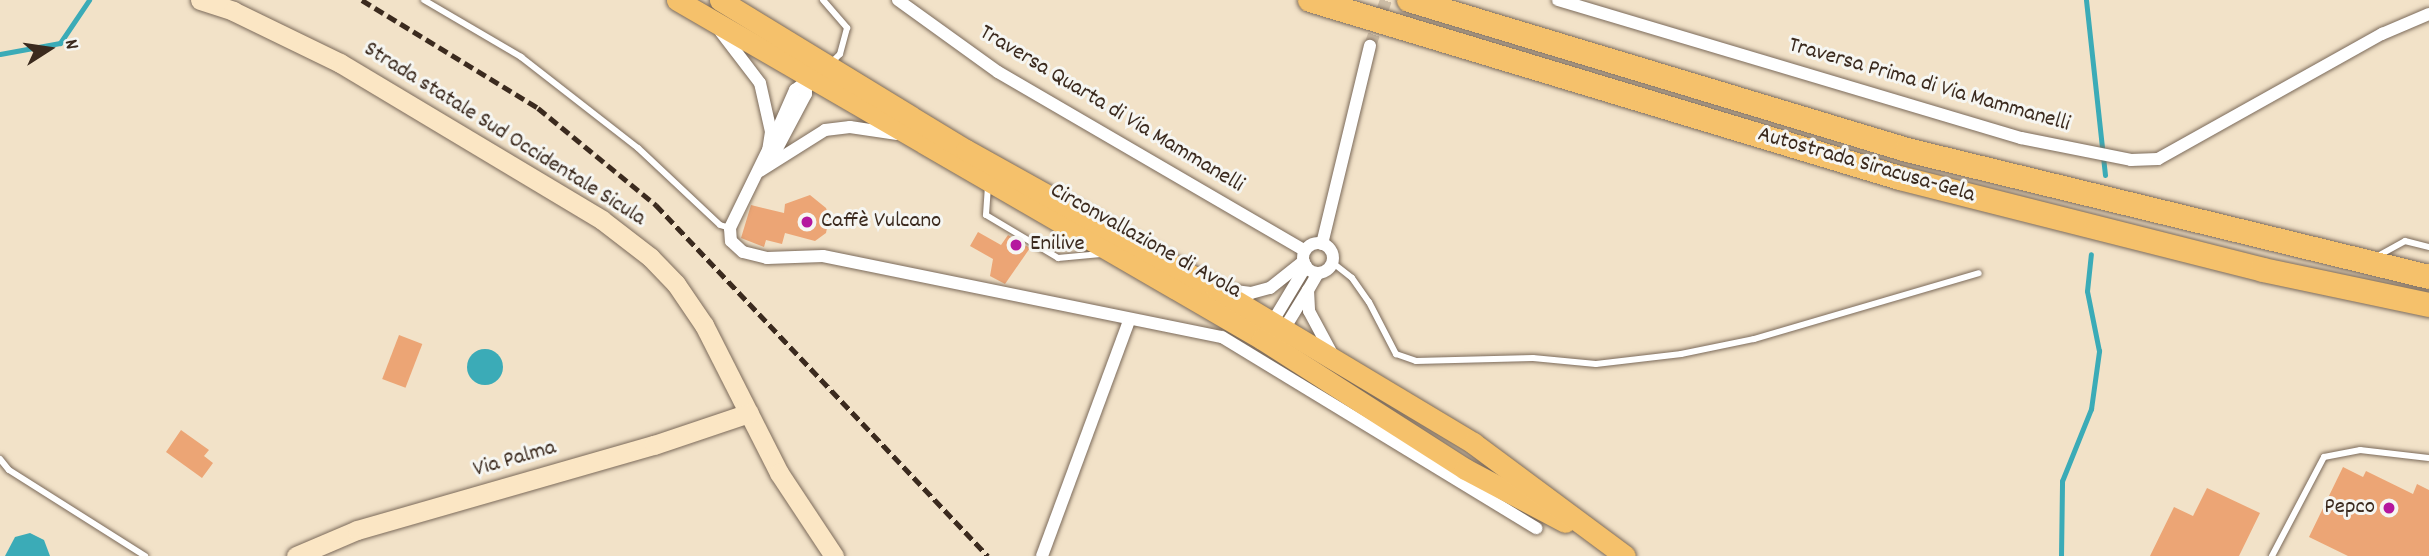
<!DOCTYPE html>
<meta charset="utf-8">
<style>
body{margin:0}
#map{position:relative;width:2429px;height:556px;overflow:hidden;background:#f2e2c8;font-family:Dekko,sans-serif}
div>[style]{position:absolute}
.water>*{inset:0;background:#3babb7}
.round{border-radius:50%}
.stream>*{height:5px;margin:-2.5px;padding:0 2.5px;transform-origin:2.5px;border-radius:2.5px;background:#3babb7}
.building>*{inset:0;background:#eca575;transform-origin:0 0}
.street-tunnel>*{height:12px;margin-top:-6px;transform-origin:0;background:repeating-linear-gradient(90deg,#cdbda6 0 12px,transparent 0 18px)}
.roads{filter:drop-shadow(0 0 2px #7b6a5a) drop-shadow(0 0 2px #7b6a5a)}
.lane>*{height:6px;margin:-3px;padding:0 3px;transform-origin:3px;border-radius:3px;background:#fff}
.street>*{height:12px;margin:-6px;padding:0 6px;transform-origin:6px;border-radius:6px;background:#fff}
.street>.ring{margin:-6px;padding:0;box-sizing:content-box;background:none;border:12px solid #fff;border-radius:50%}
.secondary>*{height:19px;margin:-9.5px;padding:0 9.5px;transform-origin:9.5px;border-radius:9.5px;background:#fbe6c4}
.primary>*{height:21px;margin:-10.5px;padding:0 10.5px;transform-origin:10.5px;border-radius:10.5px;background:#f5c16b}
.highway>*{height:24px;margin:-12px;padding:0 12px;transform-origin:12px;border-radius:12px;background:#f5c16b}
.rail>*{height:5px;margin-top:-2.5px;transform-origin:0;background:repeating-linear-gradient(90deg,#3b2a1e 0 10px,transparent 0 15px)}
.dots>*{width:19px;height:19px;translate:-50% -50%;box-sizing:border-box;border:4px solid #f6f6f2;border-radius:50%}
span{translate:-50% -50%;white-space:nowrap;text-align:center;line-height:1.15;-webkit-text-stroke:6px #f6f6f2;paint-order:stroke}
.street-label{font-size:23px;color:#3b2a1e}
.poi-label{font-size:23px;color:#3b2a1e}
.left{translate:0 -50%;text-align:left}
.right{translate:-100% -50%;text-align:right}
.north{position:absolute;left:14px;top:14px;width:70px;height:70px;-webkit-text-stroke:5px #f6f6f2;paint-order:stroke;rotate:78deg;font-size:19px;font-weight:700;line-height:28px;text-align:center;color:#3b2a1e}
.north::after{content:'';display:block;margin:auto;width:24px;height:32px;background:#3b2a1e;clip-path:polygon(50% 0,100% 100%,50% 72%,0 100%)}
</style>
<div id="map">
<div class="water">
<i class="round" style="left:467px;top:349px;width:36px;height:36px"></i>
<i style="clip-path:polygon(30px 533px,44px 540px,50px 556px,5px 556px,15px 537px)"></i>
</div>
<div class="stream">
<i style="left:2086px;top:0;width:176px;rotate:83.8deg"></i>
<i style="left:0;top:54px;width:61px;rotate:-10.4deg"></i>
<i style="left:60px;top:43px;width:52px;rotate:-56deg"></i>
<i style="left:2061px;top:556px;width:75px;rotate:-89.2deg"></i>
<i style="left:2062px;top:481px;width:78px;rotate:-68.1deg"></i>
<i style="left:2091px;top:409px;width:59px;rotate:-82.1deg"></i>
<i style="left:2099px;top:351px;width:61px;rotate:-101.3deg"></i>
<i style="left:2087px;top:291px;width:37px;rotate:-84deg"></i>
</div>
<div class="building">
<i style="clip-path:polygon(810px 195px,826px 208px,829px 217px,826px 233px,815px 241px,785px 233px,782px 244px,766px 240px,764px 247px,741px 238px,751px 205px,784px 213px,785px 204px)"></i>
<i style="clip-path:polygon(978px 232px,1001px 245px,1008px 235px,1030px 248px,1005px 284px,990px 276px,993px 259px,970px 246px)"></i>
<i style="left:399px;top:335px;width:25px;height:47px;rotate:21deg"></i>
<i style="clip-path:polygon(181px 430px,209px 450px,204px 456px,213px 463px,202px 478px,166px 452px)"></i>
<i style="clip-path:polygon(2343px 467px,2363px 477px,2366px 471px,2413px 494px,2417px 484px,2429px 490px,2429px 556px,2348px 556px,2309px 537px)"></i>
<i style="clip-path:polygon(2207px 488px,2260px 513px,2239px 556px,2150px 556px,2174px 507px,2193px 516px)"></i>
</div>
<div class="street-tunnel">
<i style="left:1370px;top:46px;width:49px;rotate:-70.8deg"></i>
</div>
<div class="roads">
<div class="lane">
<i style="left:424px;top:0;width:113px;rotate:30.4deg"></i>
<i style="left:521px;top:57px;width:148px;rotate:37.9deg"></i>
<i style="left:638px;top:148px;width:112px;rotate:43.2deg"></i>
<i style="left:720px;top:225px;width:10px;rotate:17deg"></i>
<i style="left:823px;top:0;width:37px;rotate:49deg"></i>
<i style="left:847px;top:28px;width:27px;rotate:105deg"></i>
<i style="left:840px;top:54px;width:14px;rotate:135deg"></i>
<i style="left:988px;top:186px;width:29px;rotate:94deg"></i>
<i style="left:986px;top:215px;width:84px;rotate:30.8deg"></i>
<i style="left:1058px;top:258px;width:43px;rotate:-5.3deg"></i>
<i style="left:2376px;top:257px;width:33px;rotate:-29deg"></i>
<i style="left:2405px;top:241px;width:25px;rotate:14deg"></i>
<i style="left:1333px;top:263px;width:24px;rotate:38deg"></i>
<i style="left:1352px;top:278px;width:29px;rotate:55deg"></i>
<i style="left:1369px;top:302px;width:59px;rotate:62.6deg"></i>
<i style="left:1396px;top:354px;width:21px;rotate:19deg"></i>
<i style="left:1416px;top:361px;width:117px;rotate:-1.5deg"></i>
<i style="left:1533px;top:358px;width:63px;rotate:5.4deg"></i>
<i style="left:1596px;top:364px;width:86px;rotate:-6.7deg"></i>
<i style="left:1681px;top:354px;width:75px;rotate:-11.6deg"></i>
<i style="left:1754px;top:339px;width:234px;rotate:-16.3deg"></i>
<i style="left:0;top:459px;width:14px;rotate:51deg"></i>
<i style="left:9px;top:470px;width:161px;rotate:32.3deg"></i>
<i style="left:2272px;top:556px;width:112px;rotate:-62.3deg"></i>
<i style="left:2324px;top:457px;width:37px;rotate:-11deg"></i>
<i style="left:2360px;top:450px;width:69px;rotate:6.6deg"></i>
</div>
<div class="street">
<i style="left:898px;top:0;width:123px;rotate:35.8deg"></i>
<i style="left:998px;top:72px;width:355px;rotate:30.2deg"></i>
<i style="left:1558px;top:0;width:483px;rotate:16.6deg"></i>
<i style="left:2021px;top:138px;width:112px;rotate:11.3deg"></i>
<i style="left:2131px;top:160px;width:27px;rotate:-2deg"></i>
<i style="left:2158px;top:159px;width:257px;rotate:-29.2deg"></i>
<i style="left:2382px;top:34px;width:51px;rotate:-23.1deg"></i>
<i style="left:721px;top:32px;width:64px;rotate:52.6deg"></i>
<i style="left:760px;top:83px;width:50px;rotate:77.3deg"></i>
<i style="left:771px;top:132px;width:18px;rotate:99deg"></i>
<i style="left:768px;top:150px;width:87px;rotate:116deg"></i>
<i style="left:730px;top:228px;width:13px;rotate:86deg"></i>
<i style="left:731px;top:241px;width:16px;rotate:43deg"></i>
<i style="left:743px;top:252px;width:25px;rotate:14deg"></i>
<i style="left:767px;top:258px;width:56px;rotate:-2deg"></i>
<i style="left:823px;top:256px;width:407px;rotate:11.5deg"></i>
<i style="left:1222px;top:337px;width:368px;rotate:31.3deg"></i>
<i style="left:773px;top:140px;width:55px;rotate:-66.3deg"></i>
<i style="left:795px;top:90px;width:21px;rotate:-37deg"></i>
<i style="left:771px;top:160px;width:75px;rotate:-62.1deg"></i>
<i style="left:806px;top:94px;width:23px;rotate:-90deg"></i>
<i style="left:760px;top:171px;width:77px;rotate:-32.2deg"></i>
<i style="left:825px;top:130px;width:25px;rotate:-7deg"></i>
<i style="left:850px;top:127px;width:48px;rotate:8.5deg"></i>
<i class="ring" style="left:1303px;top:243px;width:18px;height:18px"></i>
<i style="left:1322px;top:244px;width:204px;rotate:-76.4deg"></i>
<i style="left:1318px;top:273px;width:20px;rotate:120deg"></i>
<i style="left:1308px;top:290px;width:21px;rotate:87deg"></i>
<i style="left:1309px;top:311px;width:47px;rotate:61.8deg"></i>
<i style="left:1227px;top:290px;width:24px;rotate:7deg"></i>
<i style="left:1251px;top:293px;width:20px;rotate:-15deg"></i>
<i style="left:1270px;top:288px;width:43px;rotate:-38.5deg"></i>
<i style="left:1270px;top:326px;width:70px;rotate:-59deg"></i>
<i style="left:1281px;top:334px;width:52px;rotate:-58.5deg"></i>
<i style="left:1042px;top:556px;width:251px;rotate:-69.7deg"></i>
</div>
<div class="secondary">
<i style="left:200px;top:0;width:35px;rotate:18deg"></i>
<i style="left:233px;top:11px;width:119px;rotate:25.9deg"></i>
<i style="left:340px;top:63px;width:305px;rotate:30.9deg"></i>
<i style="left:602px;top:220px;width:61px;rotate:37.6deg"></i>
<i style="left:650px;top:257px;width:37px;rotate:46deg"></i>
<i style="left:676px;top:284px;width:50px;rotate:55.7deg"></i>
<i style="left:704px;top:325px;width:166px;rotate:63.1deg"></i>
<i style="left:779px;top:473px;width:100px;rotate:56.5deg"></i>
<i style="left:296px;top:556px;width:66px;rotate:-23.1deg"></i>
<i style="left:357px;top:530px;width:309px;rotate:-16deg"></i>
<i style="left:654px;top:445px;width:100px;rotate:-18.6deg"></i>
</div>
<div class="primary">
<i style="left:677px;top:0;width:676px;rotate:30.09deg"></i>
<i style="left:1262px;top:339px;width:241px;rotate:32.6deg"></i>
<i style="left:1465px;top:469px;width:113px;rotate:27.9deg"></i>
<i style="left:720px;top:0;width:288px;rotate:31.4deg"></i>
<i style="left:966px;top:150px;width:286px;rotate:29.1deg"></i>
<i style="left:1216px;top:289px;width:300px;rotate:30.9deg"></i>
<i style="left:1473px;top:443px;width:189px;rotate:36.6deg"></i>
</div>
<div class="highway">
<i style="left:1310px;top:0;width:616px;rotate:16.79deg"></i>
<i style="left:1900px;top:178px;width:374px;rotate:14.2deg"></i>
<i style="left:2263px;top:270px;width:170px;rotate:11.9deg"></i>
<i style="left:1409px;top:0;width:520px;rotate:16.76deg"></i>
<i style="left:1907px;top:150px;width:537px;rotate:13.67deg"></i>
</div>
</div>
<div class="rail">
<i style="left:362px;top:0;width:206px;rotate:31.5deg"></i>
<i style="left:538px;top:108px;width:153px;rotate:39.4deg"></i>
<i style="left:656px;top:205px;width:483px;rotate:46.6deg"></i>
</div>
<div class="dots">
<i style="left:807px;top:222px;background:#b5179e"></i>
<i style="left:1016px;top:245px;background:#b5179e"></i>
<i style="left:2389px;top:508px;background:#b5179e"></i>
</div>
<div class="street-label">
<span style="left:1929px;top:86px;rotate:16deg">Traversa Prima di Via Mammanelli</span>
<span style="left:1111px;top:110px;rotate:31deg">Traversa Quarta di Via Mammanelli</span>
<span style="left:504px;top:135px;rotate:32deg">Strada statale Sud Occidentale Sicula</span>
<span style="left:1866px;top:166px;rotate:16deg">Autostrada Siracusa-Gela</span>
<span style="left:1145px;top:242px;rotate:29deg">Circonvallazione di Avola</span>
<span style="left:515px;top:460px;rotate:-16deg">Via Palma</span>
</div>
<div class="poi-label">
<span class="left" style="left:821px;top:222px">Caffè Vulcano</span>
<span class="left" style="left:1030px;top:245px">Enilive</span>
<span class="right" style="left:2375px;top:508px">Pepco</span>
</div>
<div class="north">N</div>
</div>
